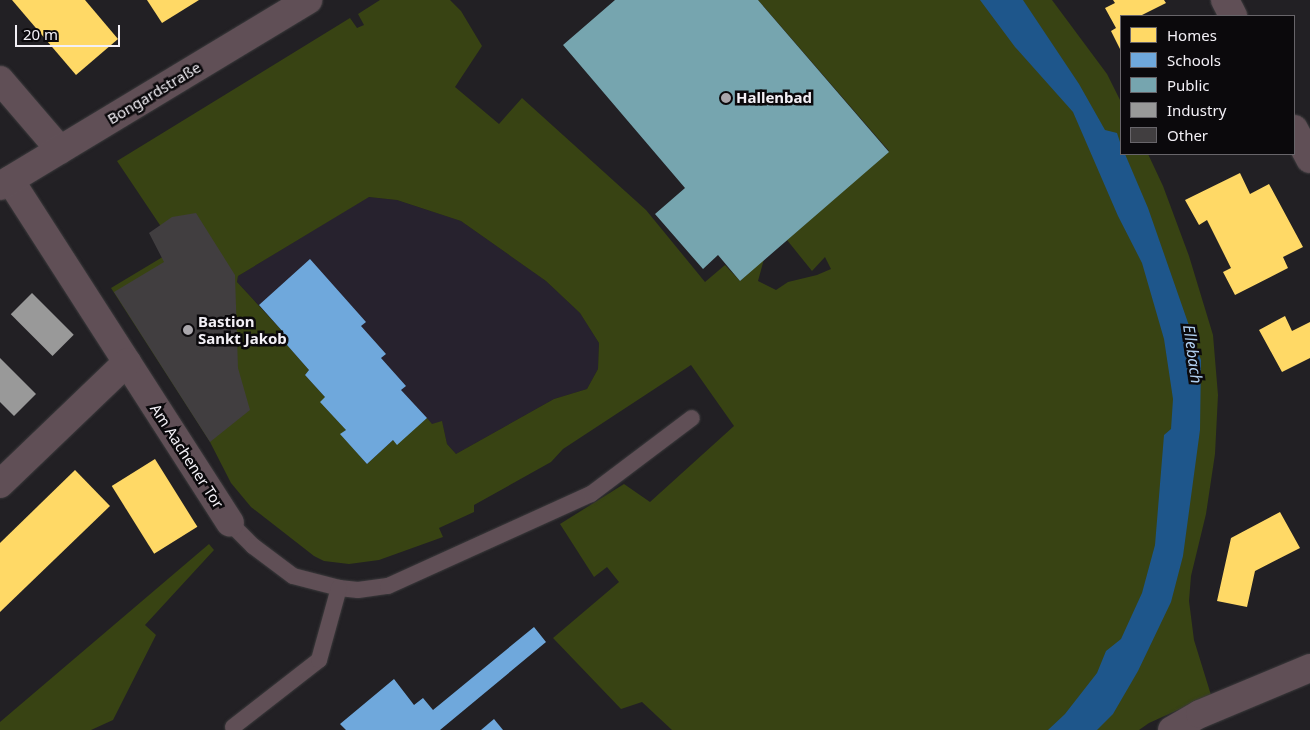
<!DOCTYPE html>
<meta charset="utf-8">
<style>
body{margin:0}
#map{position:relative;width:1310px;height:730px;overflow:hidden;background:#222024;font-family:"Noto Sans",sans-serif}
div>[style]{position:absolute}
.built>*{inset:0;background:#27222e}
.green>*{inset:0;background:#384313}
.water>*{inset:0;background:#1e568b}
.homes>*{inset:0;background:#ffd966;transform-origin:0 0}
.schools>*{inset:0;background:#6fa8dc}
.public>*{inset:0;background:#76a5af}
.industry>*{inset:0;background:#999;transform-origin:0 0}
.building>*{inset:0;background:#413e40}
.roads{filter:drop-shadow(0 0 1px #3b3a3c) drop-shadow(0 0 1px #3b3a3c)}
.lane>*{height:16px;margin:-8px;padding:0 8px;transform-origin:8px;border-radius:8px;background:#604f56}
.street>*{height:28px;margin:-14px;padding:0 14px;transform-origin:14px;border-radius:14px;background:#604f56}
.dots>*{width:14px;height:14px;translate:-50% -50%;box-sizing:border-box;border:2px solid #0b090c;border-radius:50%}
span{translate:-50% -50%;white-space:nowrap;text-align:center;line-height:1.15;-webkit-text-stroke:5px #0b090c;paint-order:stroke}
.street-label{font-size:15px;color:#f3f0f6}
.poi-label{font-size:15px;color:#f3f0f6;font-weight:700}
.left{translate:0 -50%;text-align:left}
.water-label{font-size:16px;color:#b0cff0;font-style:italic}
.legend{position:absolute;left:1120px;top:15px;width:175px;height:140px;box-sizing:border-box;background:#0b090c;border:1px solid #68656a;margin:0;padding:6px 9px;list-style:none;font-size:15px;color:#f3f0f6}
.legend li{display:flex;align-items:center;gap:10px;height:25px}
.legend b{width:25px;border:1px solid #68656a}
.scale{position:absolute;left:15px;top:25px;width:105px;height:22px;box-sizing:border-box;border:2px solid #f3f0f6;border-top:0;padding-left:6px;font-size:15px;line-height:18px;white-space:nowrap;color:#f3f0f6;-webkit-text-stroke:4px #0b090c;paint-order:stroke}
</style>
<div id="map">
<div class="built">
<i style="clip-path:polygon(368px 197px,397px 200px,461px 221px,546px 281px,580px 313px,599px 343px,598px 369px,587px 389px,554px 399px,456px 454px,447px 444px,442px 422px,393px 440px,367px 464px,340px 434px,345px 429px,305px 375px,309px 370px,280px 337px,284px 332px,237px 282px,238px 276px)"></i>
</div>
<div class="green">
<i style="clip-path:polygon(evenodd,380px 0,450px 0,461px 11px,482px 46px,455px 87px,499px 124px,522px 98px,646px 210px,705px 282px,725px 265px,740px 281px,764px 259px,758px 281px,776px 290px,788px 282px,817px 275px,831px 269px,825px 257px,812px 271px,787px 240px,889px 151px,758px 0,1052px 0,1107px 74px,1121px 102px,1121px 154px,1148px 154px,1163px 186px,1189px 256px,1213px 335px,1218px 395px,1215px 454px,1206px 514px,1191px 576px,1189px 601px,1194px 640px,1211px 695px,1149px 723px,1139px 730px,672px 730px,642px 702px,621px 709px,553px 638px,619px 582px,607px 567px,594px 577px,560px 524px,624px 484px,650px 502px,734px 426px,691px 365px,563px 449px,551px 462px,474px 505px,474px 512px,439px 528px,443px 537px,379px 560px,349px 564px,324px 561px,314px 556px,251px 507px,231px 483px,210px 442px,111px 288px,176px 249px,117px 161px,350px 18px,357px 28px,364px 25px,358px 14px,380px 0,369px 197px,397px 200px,461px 221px,546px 281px,580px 313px,599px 343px,598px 369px,587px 389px,554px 399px,456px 454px,447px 444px,442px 421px,432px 424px,427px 418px,393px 440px,367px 464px,341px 434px,346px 430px,325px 397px,305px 375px,309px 370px,280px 337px,284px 333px,237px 282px,238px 276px,369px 197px)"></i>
<i style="clip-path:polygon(209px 544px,214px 550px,145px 625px,156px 635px,113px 720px,91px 730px,0 730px,0 722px)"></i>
</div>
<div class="water">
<i style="clip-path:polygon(980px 0,1023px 0,1079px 84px,1105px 130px,1117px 133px,1121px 145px,1121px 154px,1125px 154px,1148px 208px,1201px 360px,1200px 430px,1183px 556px,1171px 602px,1138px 671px,1113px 714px,1097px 730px,1048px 730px,1065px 714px,1097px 673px,1106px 651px,1121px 639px,1142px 593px,1155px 545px,1164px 435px,1171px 429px,1173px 399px,1164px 339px,1142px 263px,1118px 216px,1073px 112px,1015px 47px)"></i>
</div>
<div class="homes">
<i style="clip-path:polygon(12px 0,85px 0,118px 39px,76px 75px)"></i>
<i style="clip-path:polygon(147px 0,199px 0,162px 23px)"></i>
<i style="clip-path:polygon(1113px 0,1164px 0,1166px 3px,1140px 16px,1121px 16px,1121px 51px,1111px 31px,1116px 28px,1105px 8px,1115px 3px)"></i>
<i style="clip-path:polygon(1240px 173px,1250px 194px,1269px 184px,1303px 247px,1283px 257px,1288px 268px,1235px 295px,1223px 272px,1231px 268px,1207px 220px,1199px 225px,1185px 200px)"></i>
<i style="clip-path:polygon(1285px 316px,1292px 331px,1310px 322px,1310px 358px,1282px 372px,1259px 330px)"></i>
<i style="left:155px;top:459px;width:80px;height:51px;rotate:58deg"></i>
<i style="clip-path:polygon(75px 470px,110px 506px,0 612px,0 543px)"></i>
<i style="clip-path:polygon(1280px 512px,1300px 548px,1255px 571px,1247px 607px,1217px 601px,1231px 538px)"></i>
</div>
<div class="schools">
<i style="clip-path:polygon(310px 259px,366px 322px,361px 326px,386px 354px,381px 358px,406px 386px,401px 390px,427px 418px,397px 445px,393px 440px,367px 464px,340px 434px,346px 430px,320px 402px,325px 397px,305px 375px,309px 370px,280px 337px,284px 333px,259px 305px)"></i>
<i style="clip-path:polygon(534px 627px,546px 642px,440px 730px,346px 730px,340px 724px,394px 679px,414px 705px,423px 698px,433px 710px)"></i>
<i style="clip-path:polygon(494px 719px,503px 730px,481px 730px)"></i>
</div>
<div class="public">
<i style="clip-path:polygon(615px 0,758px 0,889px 152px,740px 281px,718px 255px,703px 269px,655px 214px,685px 188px,563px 45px)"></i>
</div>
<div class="industry">
<i style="left:32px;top:293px;width:59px;height:30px;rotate:45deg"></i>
<i style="clip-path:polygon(0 358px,36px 394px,14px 416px,0 402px)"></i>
</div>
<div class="building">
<i style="clip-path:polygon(196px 213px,235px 275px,238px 368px,250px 410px,210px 442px,114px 292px,164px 262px,149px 233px,172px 217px)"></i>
</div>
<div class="roads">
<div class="lane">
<i style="left:230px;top:523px;width:33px;rotate:45deg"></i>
<i style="left:253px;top:546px;width:50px;rotate:36.9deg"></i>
<i style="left:293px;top:576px;width:48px;rotate:14.6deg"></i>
<i style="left:339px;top:588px;width:19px;rotate:6deg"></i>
<i style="left:358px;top:590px;width:30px;rotate:-8deg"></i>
<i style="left:388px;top:586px;width:223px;rotate:-24.4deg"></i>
<i style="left:591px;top:494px;width:126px;rotate:-37deg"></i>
<i style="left:233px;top:727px;width:109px;rotate:-37.9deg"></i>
<i style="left:319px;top:660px;width:75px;rotate:-74.5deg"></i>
</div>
<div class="street">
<i style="left:1225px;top:0;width:18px;rotate:63deg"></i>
<i style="left:0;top:80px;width:92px;rotate:49.4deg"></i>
<i style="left:1294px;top:129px;width:34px;rotate:62deg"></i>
<i style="left:10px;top:180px;width:407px;rotate:57.3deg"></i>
<i style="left:0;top:186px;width:360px;rotate:-31.1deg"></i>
<i style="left:0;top:484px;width:176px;rotate:-43.8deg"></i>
<i style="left:1172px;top:730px;width:32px;rotate:-30deg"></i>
<i style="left:1200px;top:714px;width:119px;rotate:-22.7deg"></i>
</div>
</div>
<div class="dots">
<i style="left:726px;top:98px;background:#aaa7ac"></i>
<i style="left:188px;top:330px;background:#aaa7ac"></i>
</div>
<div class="street-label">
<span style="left:154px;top:93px;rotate:-31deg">Bongardstraße</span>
<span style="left:187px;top:456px;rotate:57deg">Am Aachener Tor</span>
</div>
<div class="poi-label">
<span class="left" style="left:736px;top:98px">Hallenbad</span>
<span class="left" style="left:198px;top:330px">Bastion<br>Sankt Jakob</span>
</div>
<div class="water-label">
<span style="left:1193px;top:354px;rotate:82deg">Ellebach</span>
</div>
<ul class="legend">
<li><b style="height:14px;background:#ffd966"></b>Homes</li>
<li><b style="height:14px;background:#6fa8dc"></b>Schools</li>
<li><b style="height:14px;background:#76a5af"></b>Public</li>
<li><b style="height:14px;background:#999"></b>Industry</li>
<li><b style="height:14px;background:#413e40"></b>Other</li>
</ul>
<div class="scale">20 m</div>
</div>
